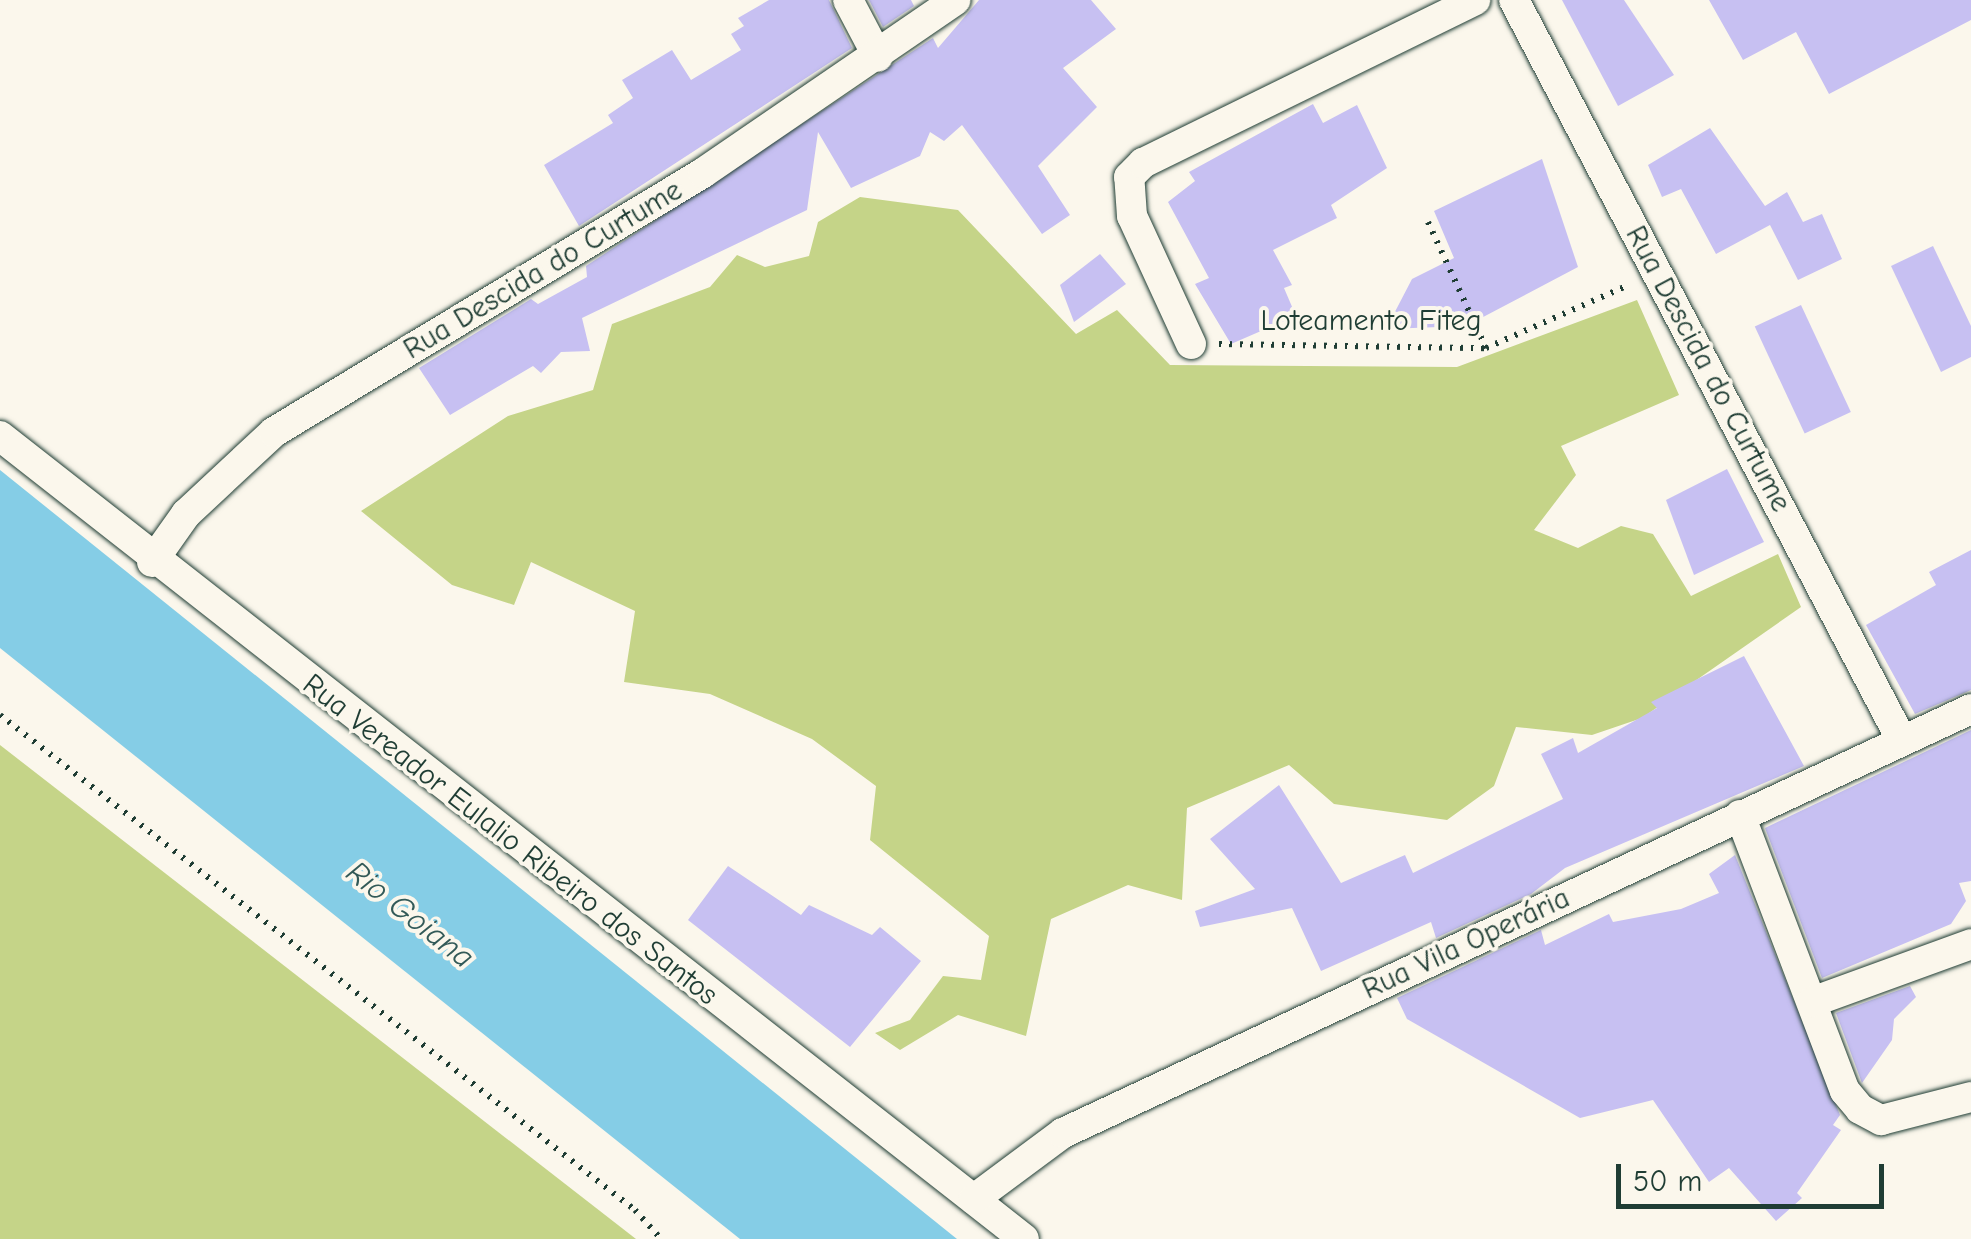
<!DOCTYPE html>
<meta charset="utf-8">
<style>
body{margin:0}
#map{position:relative;width:1971px;height:1239px;overflow:hidden;background:#fbf7ec;font-family:"Comic Neue",sans-serif}
div>[style]{position:absolute}
.green>*{inset:0;background:#c5d488}
.water>*{inset:0;background:#85cde6}
.building>*{inset:0;background:#c7c0f2;transform-origin:0 0}
.path>*{height:6px;margin-top:-3px;transform-origin:0;background:repeating-linear-gradient(90deg,#1f3d34 0 2.5px,transparent 0 10.5px)}
.roads{filter:drop-shadow(0 0 2px #1f3d34) drop-shadow(0 0 2px #1f3d34)}
.minor>*{height:30px;margin:-15px;padding:0 15px;transform-origin:15px;border-radius:15px;background:#fbf7ec}
span{translate:-50% -50%;white-space:nowrap;text-align:center;line-height:1.15;-webkit-text-stroke:8px #fbf7ec;paint-order:stroke}
.street-label{font-size:30px;color:#1f3d34}
.water-label{font-size:32px;color:#335a58;font-style:italic}
.scale{position:absolute;left:1616px;top:1164px;width:268px;height:45px;box-sizing:border-box;border:5px solid #1f3d34;border-top:0;padding-left:12px;font-size:30px;line-height:35px;white-space:nowrap;color:#1f3d34;-webkit-text-stroke:8px #fbf7ec;paint-order:stroke}
</style>
<div id="map">
<div class="green">
<i style="clip-path:polygon(860px 197px,958px 210px,1076px 334px,1117px 310px,1170px 365px,1457px 367px,1637px 300px,1679px 395px,1561px 446px,1576px 475px,1534px 530px,1578px 548px,1621px 526px,1653px 534px,1691px 596px,1778px 554px,1801px 607px,1642px 718px,1592px 735px,1516px 727px,1494px 786px,1447px 820px,1334px 804px,1289px 765px,1187px 808px,1182px 900px,1128px 885px,1051px 919px,1026px 1036px,958px 1015px,900px 1050px,875px 1033px,910px 1020px,943px 976px,981px 980px,989px 936px,870px 840px,876px 786px,812px 739px,710px 694px,624px 682px,635px 611px,531px 562px,514px 605px,452px 585px,361px 511px,508px 416px,593px 390px,612px 324px,710px 287px,737px 255px,765px 267px,809px 256px,818px 222px)"></i>
<i style="clip-path:polygon(0 745px,636px 1239px,0 1239px)"></i>
</div>
<div class="water">
<i style="clip-path:polygon(0 470px,957px 1239px,740px 1239px,0 648px)"></i>
</div>
<div class="building">
<i style="clip-path:polygon(769px 0,829px 0,852px 48px,579px 226px,544px 165px,613px 123px,608px 115px,633px 98px,622px 80px,672px 50px,691px 80px,741px 50px,731px 34px,744px 26px,738px 18px)"></i>
<i style="clip-path:polygon(869px 0,911px 0,914px 6px,883px 27px)"></i>
<i style="clip-path:polygon(979px 0,1091px 0,1116px 29px,1063px 68px,1097px 107px,1038px 166px,1070px 215px,1042px 234px,962px 125px,944px 141px,930px 132px,920px 156px,851px 188px,818px 132px,807px 210px,582px 318px,590px 351px,561px 352px,541px 373px,533px 366px,450px 415px,419px 368px,531px 299px,538px 304px,587px 277px,586px 266px,933px 38px,938px 48px)"></i>
<i style="clip-path:polygon(1562px 0,1624px 0,1674px 75px,1618px 106px)"></i>
<i style="clip-path:polygon(1709px 0,1971px 0,1971px 20px,1829px 94px,1796px 32px,1743px 60px)"></i>
<i style="clip-path:polygon(1313px 104px,1323px 123px,1357px 105px,1387px 168px,1331px 205px,1337px 218px,1273px 250px,1292px 285px,1284px 288px,1296px 316px,1231px 344px,1195px 284px,1209px 278px,1168px 202px,1195px 181px,1189px 172px)"></i>
<i style="clip-path:polygon(1710px 128px,1765px 206px,1787px 192px,1803px 222px,1822px 214px,1842px 259px,1798px 280px,1770px 225px,1716px 254px,1681px 189px,1662px 197px,1648px 165px)"></i>
<i style="clip-path:polygon(1542px 159px,1578px 267px,1466px 326px,1386px 329px,1412px 279px,1454px 258px,1434px 211px)"></i>
<i style="clip-path:polygon(1933px 246px,1971px 326px,1971px 357px,1941px 372px,1891px 266px)"></i>
<i style="clip-path:polygon(1100px 254px,1126px 284px,1074px 322px,1060px 285px)"></i>
<i style="left:1801px;top:305px;width:118px;height:51px;rotate:65deg"></i>
<i style="clip-path:polygon(1727px 469px,1764px 542px,1694px 575px,1666px 500px)"></i>
<i style="clip-path:polygon(1971px 550px,1971px 690px,1915px 714px,1866px 625px,1936px 585px,1929px 572px)"></i>
<i style="clip-path:polygon(1744px 656px,1804px 766px,1565px 868px,1531px 894px,1436px 938px,1431px 922px,1321px 971px,1292px 908px,1200px 927px,1195px 911px,1255px 889px,1210px 839px,1279px 785px,1341px 883px,1405px 855px,1413px 873px,1563px 799px,1541px 754px,1573px 738px,1578px 753px,1657px 708px,1651px 702px)"></i>
<i style="clip-path:polygon(1971px 730px,1971px 881px,1959px 883px,1966px 901px,1951px 924px,1822px 978px,1765px 828px)"></i>
<i style="clip-path:polygon(1735px 855px,1840px 1115px,1833px 1125px,1841px 1130px,1797px 1193px,1802px 1198px,1776px 1221px,1729px 1168px,1709px 1182px,1653px 1100px,1580px 1118px,1407px 1019px,1397px 998px,1541px 930px,1545px 945px,1609px 914px,1613px 922px,1681px 909px,1719px 893px,1709px 874px)"></i>
<i style="clip-path:polygon(728px 866px,801px 915px,809px 905px,872px 935px,880px 927px,921px 961px,850px 1047px,688px 920px)"></i>
<i style="clip-path:polygon(1910px 986px,1916px 997px,1894px 1019px,1892px 1040px,1862px 1083px,1836px 1013px)"></i>
</div>
<div class="path">
<i style="left:1428px;top:222px;width:139px;rotate:65.3deg"></i>
<i style="left:1219px;top:344px;width:267px;rotate:0.9deg"></i>
<i style="left:1486px;top:348px;width:156px;rotate:-23.8deg"></i>
<i style="left:0;top:715px;width:805px;rotate:37.94deg"></i>
<i style="left:635px;top:1210px;width:39px;rotate:48deg"></i>
</div>
<div class="roads">
<div class="minor">
<i style="left:848px;top:0;width:64px;rotate:62.2deg"></i>
<i style="left:1514px;top:0;width:834px;rotate:62.36deg"></i>
<i style="left:1191px;top:344px;width:141px;rotate:-114.7deg"></i>
<i style="left:1132px;top:216px;width:39px;rotate:-94deg"></i>
<i style="left:1129px;top:177px;width:20px;rotate:-45deg"></i>
<i style="left:1143px;top:163px;width:370px;rotate:-26.1deg"></i>
<i style="left:0;top:436px;width:1301px;rotate:38.1deg"></i>
<i style="left:152px;top:562px;width:59px;rotate:-54.7deg"></i>
<i style="left:186px;top:514px;width:120px;rotate:-43deg"></i>
<i style="left:274px;top:432px;width:501px;rotate:-31.12deg"></i>
<i style="left:703px;top:173px;width:306px;rotate:-34.4deg"></i>
<i style="left:1740px;top:815px;width:295px;rotate:69.2deg"></i>
<i style="left:1845px;top:1091px;width:23px;rotate:50deg"></i>
<i style="left:1860px;top:1109px;width:24px;rotate:28deg"></i>
<i style="left:1881px;top:1120px;width:93px;rotate:-14.3deg"></i>
<i style="left:1812px;top:1002px;width:169px;rotate:-20deg"></i>
<i style="left:974px;top:1199px;width:111px;rotate:-36.6deg"></i>
<i style="left:1063px;top:1133px;width:1002px;rotate:-25.03deg"></i>
</div>
</div>
<div class="street-label">
<span style="left:543px;top:270px;rotate:-31deg">Rua Descida do Curtume</span>
<span style="left:1371px;top:321px">Loteamento Fiteg</span>
<span style="left:1708px;top:369px;rotate:62deg">Rua Descida do Curtume</span>
<span style="left:510px;top:840px;rotate:38deg">Rua Vereador Eulalio Ribeiro dos Santos</span>
<span style="left:1466px;top:944px;rotate:-25deg">Rua Vila Operária</span>
</div>
<div class="water-label">
<span style="left:410px;top:915px;rotate:38deg">Rio Goiana</span>
</div>
<div class="scale">50 m</div>
</div>
